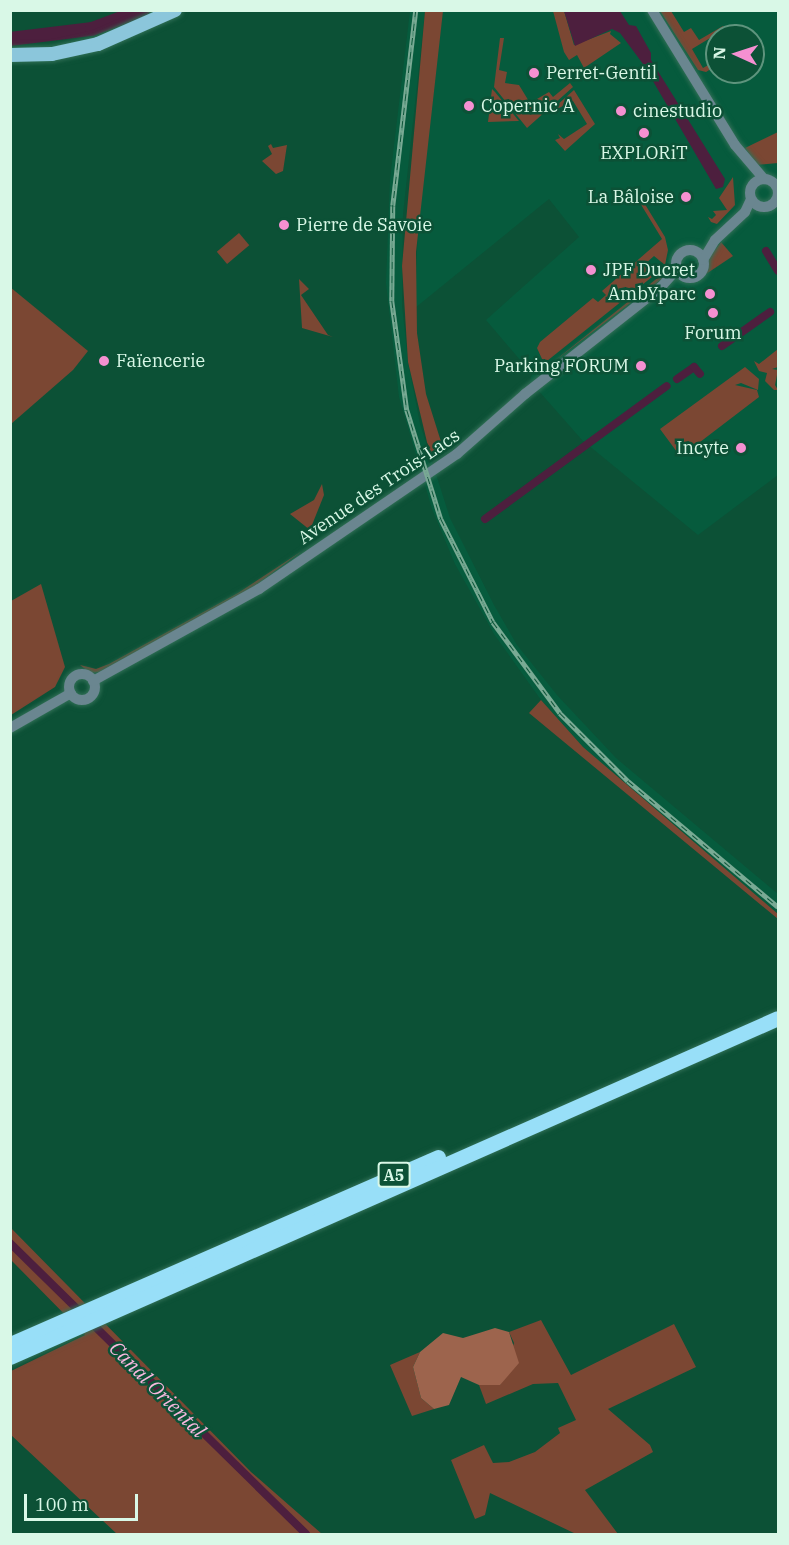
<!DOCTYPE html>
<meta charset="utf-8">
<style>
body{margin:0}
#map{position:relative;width:789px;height:1545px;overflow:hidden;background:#0c5136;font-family:"IBM Plex Serif",serif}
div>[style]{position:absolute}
.built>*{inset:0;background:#065b3d}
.green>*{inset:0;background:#7b4733;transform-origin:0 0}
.forest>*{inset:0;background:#9d644d}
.water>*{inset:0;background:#4d1f3e}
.canal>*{height:8px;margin:-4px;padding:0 4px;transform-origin:4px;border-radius:4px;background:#4d1f3e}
.river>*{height:14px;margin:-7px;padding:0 7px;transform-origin:7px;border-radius:7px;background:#4d1f3e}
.roads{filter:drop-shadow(0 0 2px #316f56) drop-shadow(0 0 2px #316f56)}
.minor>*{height:10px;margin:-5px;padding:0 5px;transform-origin:5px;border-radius:5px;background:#6a8690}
.minor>.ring{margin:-5px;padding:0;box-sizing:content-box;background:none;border:10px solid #6a8690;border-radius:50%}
.major>*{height:14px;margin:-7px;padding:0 7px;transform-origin:7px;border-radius:7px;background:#8bc6db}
.highway>*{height:15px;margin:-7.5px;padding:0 7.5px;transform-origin:7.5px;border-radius:7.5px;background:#98dff8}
.rail>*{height:4.5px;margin-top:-2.25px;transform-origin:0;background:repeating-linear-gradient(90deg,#0c5136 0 7px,#79aa94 0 14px);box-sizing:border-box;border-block:2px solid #79aa94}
.dots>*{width:16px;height:16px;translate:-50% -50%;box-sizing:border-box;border:3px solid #0c5136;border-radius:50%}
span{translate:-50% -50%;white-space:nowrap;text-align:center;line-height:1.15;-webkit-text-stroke:5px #0c5136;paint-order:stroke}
.shield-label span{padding:2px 4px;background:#0c5136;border:2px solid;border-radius:4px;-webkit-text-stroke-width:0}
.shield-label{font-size:16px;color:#d9f8e7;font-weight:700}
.poi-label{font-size:18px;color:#d9f8e7}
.left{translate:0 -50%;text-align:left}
.right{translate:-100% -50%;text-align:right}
.street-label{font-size:18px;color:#d9f8e7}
.water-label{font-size:20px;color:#f8b7df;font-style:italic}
.frame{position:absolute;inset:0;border:12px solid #d9f8e7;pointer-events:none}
.north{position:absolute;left:705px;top:24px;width:60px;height:60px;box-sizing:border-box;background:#0c5136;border:2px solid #5e947d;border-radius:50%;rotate:273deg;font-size:16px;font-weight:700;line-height:24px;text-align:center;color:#d9f8e7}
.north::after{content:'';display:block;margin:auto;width:21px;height:27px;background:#f590d1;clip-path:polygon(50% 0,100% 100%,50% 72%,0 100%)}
.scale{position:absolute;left:24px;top:1494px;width:114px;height:27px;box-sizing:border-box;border:3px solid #d9f8e7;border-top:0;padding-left:8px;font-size:18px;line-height:21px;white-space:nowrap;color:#d9f8e7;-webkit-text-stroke:4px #0c5136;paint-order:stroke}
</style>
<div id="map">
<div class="built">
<i style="clip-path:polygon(410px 11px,425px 11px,403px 214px,402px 305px,408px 362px,420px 424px,450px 518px,494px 605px,517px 645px,557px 695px,616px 758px,778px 894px,778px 914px,640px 799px,583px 747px,541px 700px,494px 634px,455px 564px,432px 509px,399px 397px,386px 283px,390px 179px)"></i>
<i style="clip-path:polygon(evenodd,443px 11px,778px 11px,778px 475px,698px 535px,582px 440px,530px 381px,532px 374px,486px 320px,579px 237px,549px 199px,415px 308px,419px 197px,443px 11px,717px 36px,753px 36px,753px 72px,717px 72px,717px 36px)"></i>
</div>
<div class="green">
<i style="clip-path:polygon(425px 11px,443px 11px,416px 252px,417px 333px,426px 394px,443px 448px,431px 459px,408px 362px,402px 266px)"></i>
<i style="clip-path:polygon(553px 11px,564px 11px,574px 45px,611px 31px,610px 34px,621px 43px,584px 68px,577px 55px,569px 60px,564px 52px)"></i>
<i style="clip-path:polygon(660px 11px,671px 11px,684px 32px,691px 28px,699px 40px,723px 26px,725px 29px,692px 49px,703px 68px,717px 60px,717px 65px,706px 72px,698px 70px)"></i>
<i style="clip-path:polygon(500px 38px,504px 38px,499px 70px,507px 72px,505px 83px,519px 85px,530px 103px,549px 92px,553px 97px,570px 83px,573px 87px,527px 128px,494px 87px)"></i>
<i style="clip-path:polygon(492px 89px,495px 92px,519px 121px,488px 122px)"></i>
<i style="clip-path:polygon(574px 90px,595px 124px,565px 151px,555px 140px,560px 138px,558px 134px,564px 139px,587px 124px,573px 101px,547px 114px)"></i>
<i style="clip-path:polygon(778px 132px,778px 163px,757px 165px,745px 148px)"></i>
<i style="clip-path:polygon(271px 144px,273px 148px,287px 145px,283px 171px,276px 174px,262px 161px,272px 154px,268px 146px)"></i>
<i style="clip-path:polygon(733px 177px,735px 205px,717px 224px,711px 222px,708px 217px,712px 219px,716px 215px,713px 211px,727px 210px,719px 198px)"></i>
<i style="clip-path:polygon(643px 201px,665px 237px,668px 250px,665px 265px,654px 256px,644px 265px,652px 277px,547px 361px,542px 359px,537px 348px,540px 342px,593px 298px,598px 302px,606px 295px,602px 291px,662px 239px,640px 203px)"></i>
<i style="left:239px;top:233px;width:16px;height:29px;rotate:50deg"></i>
<i style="clip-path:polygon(721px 242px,733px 256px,706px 274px,708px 259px)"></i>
<i style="clip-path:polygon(661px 275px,663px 278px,552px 363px,660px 276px)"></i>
<i style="clip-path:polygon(299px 279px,309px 289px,301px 295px,328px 335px,333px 337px,302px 328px)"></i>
<i style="clip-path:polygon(10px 287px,88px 351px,73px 370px,11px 424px)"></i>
<i style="clip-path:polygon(778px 349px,778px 367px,772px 369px,778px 370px,775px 385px,778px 390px,774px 390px,765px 381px,767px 373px,759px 371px,754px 361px,759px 364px)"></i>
<i style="clip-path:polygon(745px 367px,759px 379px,758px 390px,741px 383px,735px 385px,757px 390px,759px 397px,687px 452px,677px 452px,660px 429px)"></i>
<i style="clip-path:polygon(322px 484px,324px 495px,310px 530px,290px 514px,314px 500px)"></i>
<i style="clip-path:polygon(302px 551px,248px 591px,99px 672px,90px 673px,80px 665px,96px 669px,109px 664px,238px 593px)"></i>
<i style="clip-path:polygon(41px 584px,65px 667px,55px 687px,11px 715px,11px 601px)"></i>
<i style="clip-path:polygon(541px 700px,583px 747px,778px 914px,778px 919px,529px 713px)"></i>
<i style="clip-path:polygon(10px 1227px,251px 1472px,322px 1534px,117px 1534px,11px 1435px,11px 1371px,85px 1335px,11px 1260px)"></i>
<i style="clip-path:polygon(541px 1320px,571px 1375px,674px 1324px,696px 1367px,608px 1409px,650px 1445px,653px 1452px,585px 1490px,618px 1534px,576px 1534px,490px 1493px,485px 1515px,475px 1519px,451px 1460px,484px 1445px,493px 1463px,509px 1462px,535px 1452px,560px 1433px,558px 1428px,576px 1420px,558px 1383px,533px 1384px,486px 1404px,479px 1385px,500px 1385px,514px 1343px,509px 1332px)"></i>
<i style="clip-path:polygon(420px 1352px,413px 1367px,421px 1398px,434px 1409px,412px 1416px,390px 1365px)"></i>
</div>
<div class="forest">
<i style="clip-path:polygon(495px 1328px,509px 1332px,519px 1363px,500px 1385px,479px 1385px,461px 1377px,449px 1405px,434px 1409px,421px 1398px,413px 1367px,420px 1352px,443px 1333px,463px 1338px)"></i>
</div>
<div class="water">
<i style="clip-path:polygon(564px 11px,620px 11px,629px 25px,636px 26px,651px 53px,651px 60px,725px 179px,723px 187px,716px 189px,643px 64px,620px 33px,612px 29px,575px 46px)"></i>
</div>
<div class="canal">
<i style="left:766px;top:251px;width:23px;rotate:59deg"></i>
<i style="left:722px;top:346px;width:59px;rotate:-35.3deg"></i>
<i style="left:677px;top:379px;width:21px;rotate:-35deg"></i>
<i style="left:694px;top:367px;width:9px;rotate:49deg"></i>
<i style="left:485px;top:519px;width:225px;rotate:-36.2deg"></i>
<i style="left:10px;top:1243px;width:415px;rotate:44.5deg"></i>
</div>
<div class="river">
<i style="left:10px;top:39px;width:83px;rotate:-7deg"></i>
<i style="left:92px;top:29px;width:54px;rotate:-20.4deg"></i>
</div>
<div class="roads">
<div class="minor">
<i style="left:652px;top:10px;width:158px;rotate:58.4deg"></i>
<i style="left:735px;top:145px;width:45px;rotate:49.5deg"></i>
<i class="ring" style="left:750px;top:179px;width:18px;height:18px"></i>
<i class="ring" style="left:676px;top:250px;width:18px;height:18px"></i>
<i style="left:703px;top:260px;width:23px;rotate:-59deg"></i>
<i style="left:715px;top:240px;width:41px;rotate:-43deg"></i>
<i style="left:745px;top:212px;width:14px;rotate:-65deg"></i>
<i class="ring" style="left:69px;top:674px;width:16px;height:16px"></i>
<i style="left:93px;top:681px;width:190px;rotate:-29deg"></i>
<i style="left:259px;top:589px;width:240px;rotate:-34.3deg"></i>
<i style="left:457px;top:454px;width:91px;rotate:-41.4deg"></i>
<i style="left:525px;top:394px;width:173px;rotate:-38.2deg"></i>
<i style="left:661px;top:287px;width:24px;rotate:-48deg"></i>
<i style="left:10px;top:728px;width:70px;rotate:-29.8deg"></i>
</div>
<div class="major">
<i style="left:10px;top:55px;width:42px;rotate:-1.4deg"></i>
<i style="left:52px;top:54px;width:47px;rotate:-12.3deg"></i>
<i style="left:98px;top:44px;width:84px;rotate:-23.8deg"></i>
</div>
<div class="highway">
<i style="left:10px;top:1344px;width:467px;rotate:-23.6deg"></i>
<i style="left:10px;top:1357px;width:839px;rotate:-23.82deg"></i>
</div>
</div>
<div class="rail">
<i style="left:416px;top:10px;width:197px;rotate:96.7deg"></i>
<i style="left:393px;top:206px;width:95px;rotate:90.6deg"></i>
<i style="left:392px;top:301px;width:110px;rotate:82.2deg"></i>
<i style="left:407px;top:410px;width:114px;rotate:72.7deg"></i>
<i style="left:441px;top:519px;width:115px;rotate:63.2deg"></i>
<i style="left:493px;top:622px;width:113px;rotate:53.6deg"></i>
<i style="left:560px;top:713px;width:96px;rotate:45deg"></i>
<i style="left:628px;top:781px;width:196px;rotate:40deg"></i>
</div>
<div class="dots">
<i style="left:534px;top:73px;background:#f590d1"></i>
<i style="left:469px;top:106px;background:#f590d1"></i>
<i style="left:621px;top:111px;background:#f590d1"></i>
<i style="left:644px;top:133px;background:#f590d1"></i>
<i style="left:686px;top:197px;background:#f590d1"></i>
<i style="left:284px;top:225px;background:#f590d1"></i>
<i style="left:591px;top:270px;background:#f590d1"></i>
<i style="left:710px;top:294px;background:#f590d1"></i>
<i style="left:713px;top:313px;background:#f590d1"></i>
<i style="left:104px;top:361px;background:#f590d1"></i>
<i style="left:641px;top:366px;background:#f590d1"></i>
<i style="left:741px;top:448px;background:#f590d1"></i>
</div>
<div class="shield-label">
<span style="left:394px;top:1175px">A5</span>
</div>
<div class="poi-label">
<span class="left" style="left:546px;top:73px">Perret-Gentil</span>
<span class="left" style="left:481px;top:106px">Copernic A</span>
<span class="left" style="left:633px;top:111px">cinestudio</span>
<span style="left:644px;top:153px">EXPLORiT</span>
<span class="right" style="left:674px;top:197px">La Bâloise</span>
<span class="left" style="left:296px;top:225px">Pierre de Savoie</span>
<span class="left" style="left:603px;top:270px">JPF Ducret</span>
<span class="right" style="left:696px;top:294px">AmbYparc</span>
<span style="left:713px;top:333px">Forum</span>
<span class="left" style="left:116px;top:361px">Faïencerie</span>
<span class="right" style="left:629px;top:366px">Parking FORUM</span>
<span class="right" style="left:729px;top:448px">Incyte</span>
</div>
<div class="street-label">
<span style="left:379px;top:487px;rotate:-34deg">Avenue des Trois-Lacs</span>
</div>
<div class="water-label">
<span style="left:158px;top:1389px;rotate:45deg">Canal Oriental</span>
</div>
<div class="frame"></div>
<div class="north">N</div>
<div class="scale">100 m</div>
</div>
